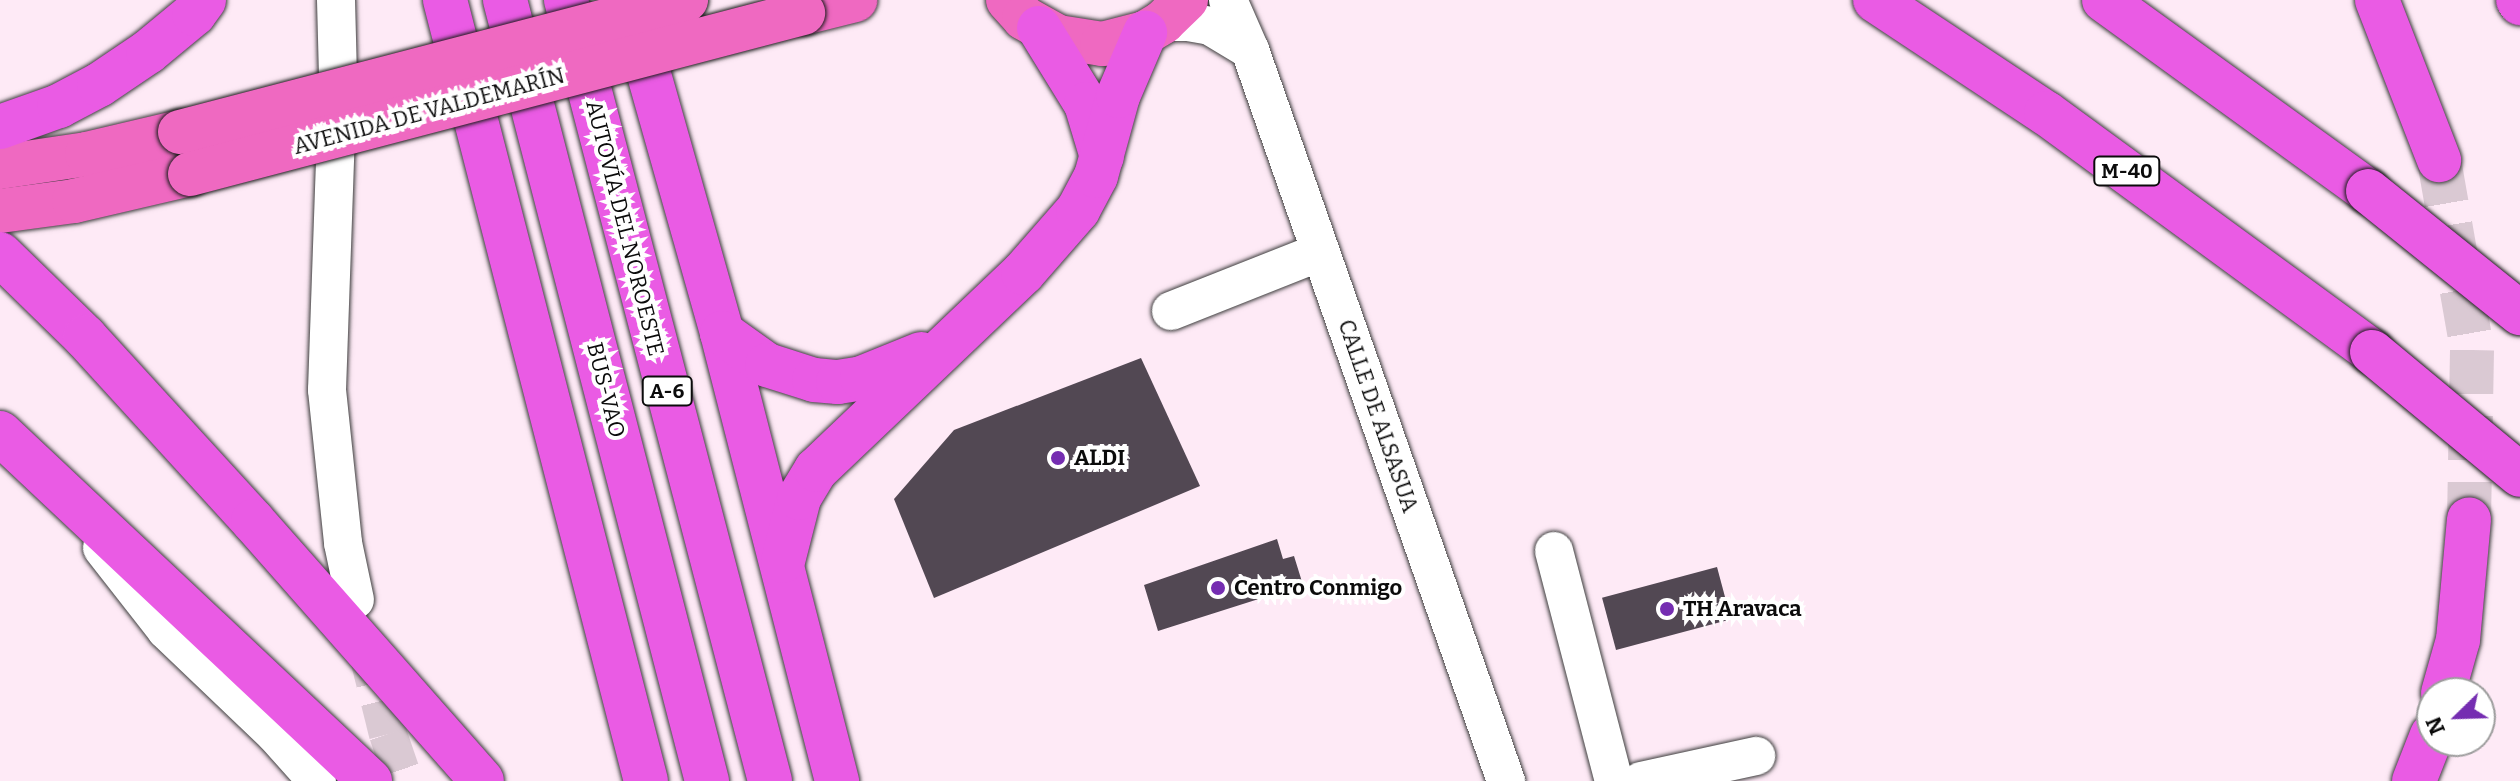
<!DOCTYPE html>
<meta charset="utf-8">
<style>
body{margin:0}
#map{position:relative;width:2520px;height:781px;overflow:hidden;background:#feeaf6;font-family:Bitter,serif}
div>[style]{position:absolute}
.building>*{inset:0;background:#524853;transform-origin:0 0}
.minor-tunnel>*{height:38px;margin-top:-19px;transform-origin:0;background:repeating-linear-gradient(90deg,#dac9d3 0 38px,transparent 0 57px)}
.highway-tunnel>*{height:44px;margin-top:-22px;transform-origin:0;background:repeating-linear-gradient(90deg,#dac9d3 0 44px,transparent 0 66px)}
.roads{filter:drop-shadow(0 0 2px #3e3e3e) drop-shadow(0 0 2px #3e3e3e)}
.minor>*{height:38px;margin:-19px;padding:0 19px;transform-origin:19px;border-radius:19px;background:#fff}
.major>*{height:44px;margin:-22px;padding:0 22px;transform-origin:22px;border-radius:22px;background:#ef69c1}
.highway>*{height:44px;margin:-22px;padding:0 22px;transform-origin:22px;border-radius:22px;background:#ea5be4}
.bridges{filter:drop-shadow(0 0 2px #1c1c1c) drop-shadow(0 0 2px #1c1c1c)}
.major-bridge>*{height:44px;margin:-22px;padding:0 22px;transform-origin:22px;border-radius:22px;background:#ef69c1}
.highway-bridge>*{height:44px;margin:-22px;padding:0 22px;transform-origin:22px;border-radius:22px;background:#ea5be4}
.dots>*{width:22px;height:22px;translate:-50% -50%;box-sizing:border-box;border:4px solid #fff;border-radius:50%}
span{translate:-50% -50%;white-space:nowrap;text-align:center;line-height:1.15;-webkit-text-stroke:8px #fff;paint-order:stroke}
.shield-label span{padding:2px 6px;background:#fff;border:2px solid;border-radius:6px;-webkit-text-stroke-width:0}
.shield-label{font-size:20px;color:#0b0b0b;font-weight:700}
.street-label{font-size:22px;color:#0b0b0b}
.poi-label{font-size:22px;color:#0b0b0b;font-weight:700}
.left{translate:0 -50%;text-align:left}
.north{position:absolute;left:2416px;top:677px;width:80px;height:80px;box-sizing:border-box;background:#fff;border:2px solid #9d9d9d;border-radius:50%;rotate:247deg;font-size:22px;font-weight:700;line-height:32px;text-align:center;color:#0b0b0b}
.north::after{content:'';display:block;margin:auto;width:28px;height:36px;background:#752db1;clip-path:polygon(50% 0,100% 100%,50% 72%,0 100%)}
</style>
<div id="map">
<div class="building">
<i style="clip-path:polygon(1141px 358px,1200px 486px,934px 598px,894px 499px,954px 430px)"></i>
<i style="clip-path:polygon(1277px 539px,1283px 559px,1294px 556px,1303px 585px,1158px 631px,1144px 585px)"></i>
<i style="left:1717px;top:567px;width:54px;height:119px;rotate:75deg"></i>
</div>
<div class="minor-tunnel">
<i style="left:366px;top:646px;width:91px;rotate:76deg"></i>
<i style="left:388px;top:734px;width:50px;rotate:71.2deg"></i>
</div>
<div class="highway-tunnel">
<i style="left:2439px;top:160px;width:193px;rotate:80.1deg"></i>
<i style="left:2472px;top:350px;width:170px;rotate:91deg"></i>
</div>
<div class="roads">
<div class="minor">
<i style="left:336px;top:0;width:75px;rotate:88.5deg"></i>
<i style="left:338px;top:75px;width:315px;rotate:92deg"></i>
<i style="left:327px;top:390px;width:154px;rotate:84deg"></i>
<i style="left:343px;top:543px;width:58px;rotate:78.1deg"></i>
<i style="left:1228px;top:0;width:55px;rotate:66.3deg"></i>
<i style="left:1250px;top:50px;width:775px;rotate:70.7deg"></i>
<i style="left:1163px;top:22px;width:25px"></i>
<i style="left:1188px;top:22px;width:22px;rotate:10deg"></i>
<i style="left:1210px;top:26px;width:47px;rotate:31deg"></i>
<i style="left:1171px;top:311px;width:160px;rotate:-21.6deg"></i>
<i style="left:102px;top:548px;width:104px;rotate:52deg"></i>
<i style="left:166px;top:630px;width:151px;rotate:43.7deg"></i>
<i style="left:275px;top:734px;width:63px;rotate:48.2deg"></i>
<i style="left:1554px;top:551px;width:238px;rotate:75.4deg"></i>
<i style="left:1641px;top:781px;width:118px;rotate:-12.3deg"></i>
</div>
<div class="major">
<i style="left:1008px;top:0;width:24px;rotate:48deg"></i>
<i style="left:1024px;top:18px;width:39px;rotate:29deg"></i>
<i style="left:1058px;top:37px;width:45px;rotate:9deg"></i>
<i style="left:1102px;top:44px;width:44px;rotate:-14.3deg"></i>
<i style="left:1145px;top:33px;width:21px;rotate:-31deg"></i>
<i style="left:1163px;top:22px;width:32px;rotate:-44deg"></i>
<i style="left:803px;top:13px;width:54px;rotate:-14deg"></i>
<i style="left:0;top:167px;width:88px;rotate:-8.5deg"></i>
<i style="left:87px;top:154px;width:96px;rotate:-13.3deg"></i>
<i style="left:0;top:211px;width:75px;rotate:-7.7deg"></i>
<i style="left:74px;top:201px;width:119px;rotate:-13.1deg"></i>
</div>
<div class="highway">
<i style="left:445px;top:0;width:806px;rotate:75.57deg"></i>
<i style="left:505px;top:0;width:807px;rotate:75.5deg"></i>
<i style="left:566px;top:0;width:807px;rotate:75.36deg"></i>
<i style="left:1875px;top:0;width:205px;rotate:33.5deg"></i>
<i style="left:2046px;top:113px;width:404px;rotate:36.2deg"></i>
<i style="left:2104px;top:0;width:326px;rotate:35.9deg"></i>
<i style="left:2377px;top:0;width:172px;rotate:68.8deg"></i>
<i style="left:2518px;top:0;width:4px;rotate:56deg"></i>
<i style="left:633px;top:18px;width:327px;rotate:74.2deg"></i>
<i style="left:722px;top:333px;width:463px;rotate:75.6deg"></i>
<i style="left:1039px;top:28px;width:89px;rotate:58.3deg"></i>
<i style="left:1086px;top:104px;width:55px;rotate:73.2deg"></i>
<i style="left:0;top:127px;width:63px;rotate:-19.6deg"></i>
<i style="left:59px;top:106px;width:45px;rotate:-27.7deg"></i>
<i style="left:99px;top:85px;width:59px;rotate:-34deg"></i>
<i style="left:148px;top:52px;width:60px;rotate:-39.6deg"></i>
<i style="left:194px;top:14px;width:17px;rotate:-54deg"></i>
<i style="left:0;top:254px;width:119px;rotate:44.3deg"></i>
<i style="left:85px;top:337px;width:249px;rotate:47.6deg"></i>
<i style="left:253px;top:521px;width:346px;rotate:48.6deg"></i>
<i style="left:722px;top:333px;width:55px;rotate:35.4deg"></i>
<i style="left:767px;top:365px;width:49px;rotate:17.7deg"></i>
<i style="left:814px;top:380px;width:24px;rotate:5deg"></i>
<i style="left:838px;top:382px;width:24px;rotate:-9deg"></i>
<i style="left:862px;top:378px;width:64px;rotate:-22.1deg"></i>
<i style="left:0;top:433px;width:508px;rotate:43.24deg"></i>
<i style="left:783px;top:561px;width:65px;rotate:-75.7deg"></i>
<i style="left:799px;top:498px;width:33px;rotate:-59deg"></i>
<i style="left:816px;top:470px;width:286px;rotate:-43.6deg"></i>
<i style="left:1023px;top:273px;width:84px;rotate:-48.9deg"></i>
<i style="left:1078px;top:210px;width:38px;rotate:-62deg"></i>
<i style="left:1096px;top:176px;width:83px;rotate:-74.6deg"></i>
<i style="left:1118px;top:96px;width:69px;rotate:-66.8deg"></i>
<i style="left:2443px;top:693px;width:55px;rotate:-74.2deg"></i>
<i style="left:2458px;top:640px;width:121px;rotate:-84.8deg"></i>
<i style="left:2414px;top:781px;width:49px;rotate:-68.6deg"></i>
</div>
</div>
<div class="bridges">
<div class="major-bridge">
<i style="left:180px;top:132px;width:523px;rotate:-14.62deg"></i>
<i style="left:190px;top:174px;width:634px;rotate:-14.72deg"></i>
</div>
<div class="highway-bridge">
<i style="left:2368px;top:191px;width:195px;rotate:38.8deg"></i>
<i style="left:2372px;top:352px;width:192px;rotate:39.7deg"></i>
</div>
</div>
<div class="dots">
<i style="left:1058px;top:458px;background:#752db1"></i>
<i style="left:1218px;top:588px;background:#752db1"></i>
<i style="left:1667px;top:609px;background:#752db1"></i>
</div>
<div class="shield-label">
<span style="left:2127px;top:171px">M-40</span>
<span style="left:667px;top:391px">A-6</span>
</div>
<div class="street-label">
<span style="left:429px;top:111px;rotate:-15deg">AVENIDA DE VALDEMARÍN</span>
<span style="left:625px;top:228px;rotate:76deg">AUTOVÍA DEL NOROESTE</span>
<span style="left:606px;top:390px;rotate:76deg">BUS-VAO</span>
<span style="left:1378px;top:416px;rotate:71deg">CALLE DE ALSASUA</span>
</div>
<div class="poi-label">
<span class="left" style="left:1074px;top:458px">ALDI</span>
<span class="left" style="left:1234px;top:588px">Centro Conmigo</span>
<span class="left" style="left:1683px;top:609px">TH Aravaca</span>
</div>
<div class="north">N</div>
</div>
